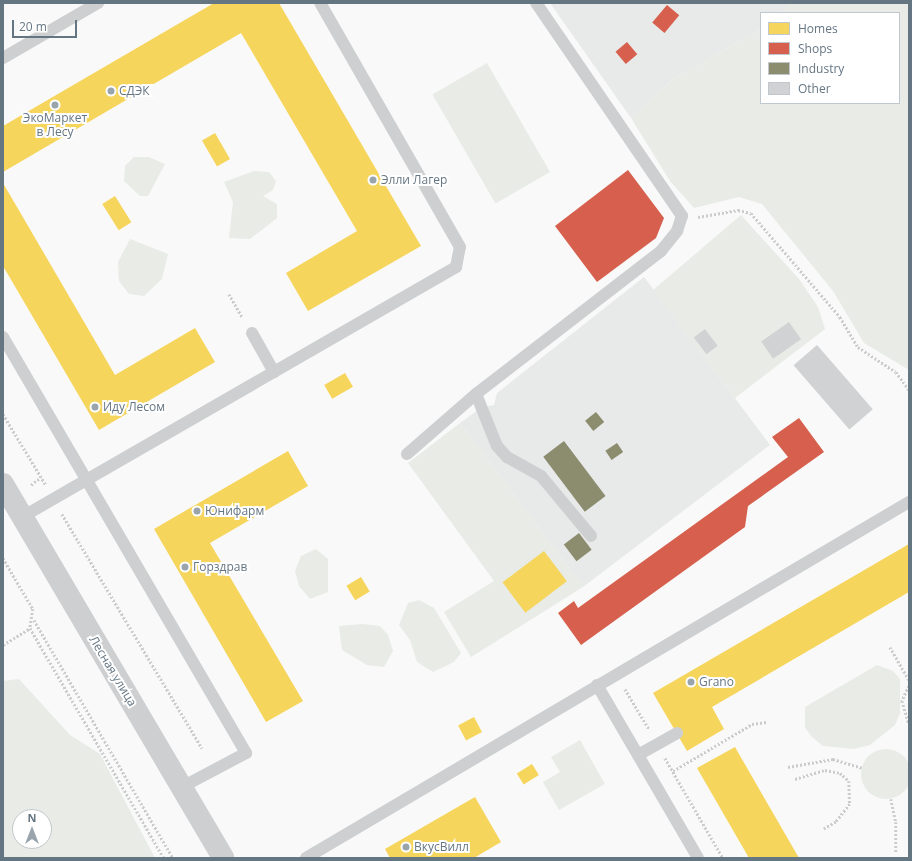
<!DOCTYPE html>
<meta charset="utf-8">
<style>
body{margin:0}
#map{position:relative;width:912px;height:861px;overflow:hidden;background:#f9f9f9;font-family:"Open Sans",sans-serif}
div>[style]{position:absolute}
.built>*{inset:0;background:#e8e9e9}
.green>*{inset:0;background:#e8ebe6;transform-origin:0 0}
.round{border-radius:50%}
.homes>*{inset:0;background:#f6d55c;transform-origin:0 0}
.shops>*{inset:0;background:#d6604d;transform-origin:0 0}
.industry>*{inset:0;background:#8c8c6e;transform-origin:0 0}
.building>*{inset:0;background:#d0d2d3;transform-origin:0 0}
.path>*{height:2.5px;margin-top:-1.25px;transform-origin:0;background:repeating-linear-gradient(90deg,#cbcccd 0 2px,transparent 0 4px)}
.lane>*{height:12px;margin:-6px;padding:0 6px;transform-origin:6px;border-radius:6px;background:#cecfd0}
.street>*{height:22px;margin:-11px;padding:0 11px;transform-origin:11px;border-radius:11px;background:#cecfd0}
.dots>*{width:11px;height:11px;translate:-50% -50%;box-sizing:border-box;border:2px solid #fff;border-radius:50%}
span{translate:-50% -50%;white-space:nowrap;text-align:center;line-height:1.15;-webkit-text-stroke:4px #fff;paint-order:stroke}
.poi-label{font-size:12px;color:#657683}
.left{translate:0 -50%;text-align:left}
.street-label{font-size:12px;color:#657683}
.frame{position:absolute;inset:0;border:4px solid #657683;pointer-events:none}
.legend{position:absolute;left:760px;top:12px;width:140px;height:92px;box-sizing:border-box;background:#fff;border:1px solid #c1c8cd;margin:0;padding:5px 7px;list-style:none;font-size:12px;color:#657683}
.legend li{display:flex;align-items:center;gap:8px;height:20px}
.legend b{width:20px;border:1px solid #c1c8cd}
.north{position:absolute;left:12px;top:809px;width:40px;height:40px;box-sizing:border-box;background:#fff;border:1px solid #c1c8cd;border-radius:50%;rotate:0deg;font-size:11px;font-weight:700;line-height:16px;text-align:center;color:#657683}
.north::after{content:'';display:block;margin:auto;width:14px;height:18px;background:#99a4ac;clip-path:polygon(50% 0,100% 100%,50% 72%,0 100%)}
.scale{position:absolute;left:12px;top:20px;width:65px;height:18px;box-sizing:border-box;border:2px solid #657683;border-top:0;padding-left:5px;font-size:12px;line-height:14px;white-space:nowrap;color:#657683;-webkit-text-stroke:3px #fff;paint-order:stroke}
</style>
<div id="map">
<div class="built">
<i style="clip-path:polygon(550px 3px,792px 3px,781px 13px,761px 13px,761px 29px,672px 80px,631px 118px)"></i>
<i style="clip-path:polygon(644px 277px,770px 445px,583px 587px,460px 423px,482px 407px,494px 405px,497px 393px)"></i>
</div>
<div class="green">
<i style="clip-path:polygon(792px 3px,909px 3px,909px 370px,864px 343px,833px 291px,762px 204px,739px 197px,694px 208px,670px 181px,631px 118px,672px 80px,761px 29px,761px 103px,899px 103px,899px 13px,781px 13px)"></i>
<i style="left:487px;top:63px;width:126px;height:63px;rotate:60deg"></i>
<i style="clip-path:polygon(134px 157px,149px 157px,165px 164px,148px 196px,140px 196px,124px 181px,125px 166px)"></i>
<i style="clip-path:polygon(254px 171px,269px 172px,276px 181px,273px 190px,263px 196px,277px 204px,277px 218px,250px 239px,229px 238px,233px 202px,224px 182px)"></i>
<i style="clip-path:polygon(741px 215px,799px 279px,818px 307px,825px 329px,735px 398px,653px 290px)"></i>
<i style="clip-path:polygon(130px 239px,168px 254px,162px 279px,144px 296px,129px 294px,119px 281px,118px 262px)"></i>
<i style="clip-path:polygon(460px 423px,583px 587px,471px 657px,444px 612px,494px 581px,408px 463px)"></i>
<i style="clip-path:polygon(316px 549px,328px 559px,328px 592px,310px 599px,299px 586px,295px 571px,301px 556px)"></i>
<i style="clip-path:polygon(419px 600px,434px 608px,461px 653px,454px 662px,433px 672px,417px 662px,410px 640px,399px 625px,408px 603px)"></i>
<i style="clip-path:polygon(363px 624px,380px 626px,388px 635px,393px 651px,384px 667px,367px 665px,342px 650px,339px 626px)"></i>
<i style="clip-path:polygon(877px 665px,893px 671px,900px 679px,900px 713px,895px 725px,870px 745px,854px 749px,823px 746px,812px 737px,805px 728px,805px 707px)"></i>
<i style="clip-path:polygon(evenodd,19px 679px,70px 735px,100px 754px,155px 858px,3px 858px,3px 681px,19px 679px,20px 817px,44px 817px,44px 841px,20px 841px,20px 817px)"></i>
<i style="clip-path:polygon(580px 740px,605px 784px,559px 810px,543px 782px,560px 772px,551px 757px)"></i>
<i class="round" style="left:861px;top:749px;width:50px;height:50px"></i>
</div>
<div class="homes">
<i style="clip-path:polygon(214px 3px,279px 3px,421px 246px,308px 311px,286px 273px,357px 231px,241px 33px,3px 172px,3px 126px)"></i>
<i style="left:215px;top:133px;width:30px;height:15px;rotate:60deg"></i>
<i style="clip-path:polygon(3px 183px,115px 375px,195px 328px,215px 362px,99px 430px,3px 266px)"></i>
<i style="left:115px;top:196px;width:31px;height:15px;rotate:58deg"></i>
<i style="left:345px;top:373px;width:16px;height:24px;rotate:60deg"></i>
<i style="clip-path:polygon(288px 451px,308px 486px,210px 543px,303px 701px,266px 722px,154px 529px)"></i>
<i style="clip-path:polygon(909px 544px,909px 592px,712px 707px,724px 729px,687px 751px,653px 693px)"></i>
<i style="left:544px;top:551px;width:38px;height:52px;rotate:53deg"></i>
<i style="left:361px;top:577px;width:17px;height:17px;rotate:59deg"></i>
<i style="left:474px;top:717px;width:17px;height:18px;rotate:62deg"></i>
<i style="clip-path:polygon(735px 747px,758px 787px,799px 858px,749px 858px,697px 768px)"></i>
<i style="left:532px;top:764px;width:13px;height:18px;rotate:58deg"></i>
<i style="clip-path:polygon(475px 797px,501px 842px,474px 858px,390px 858px,385px 849px)"></i>
</div>
<div class="shops">
<i style="left:667px;top:5px;width:16px;height:23px;rotate:40deg"></i>
<i style="left:627px;top:42px;width:16px;height:15px;rotate:50deg"></i>
<i style="clip-path:polygon(628px 170px,664px 218px,656px 238px,597px 282px,555px 226px)"></i>
<i style="clip-path:polygon(799px 418px,824px 452px,748px 506px,745px 527px,581px 645px,558px 613px,574px 601px,578px 608px,788px 457px,772px 437px)"></i>
</div>
<div class="industry">
<i style="left:596px;top:412px;width:13px;height:14px;rotate:51deg"></i>
<i style="left:564px;top:441px;width:69px;height:26px;rotate:53deg"></i>
<i style="left:617px;top:443px;width:11px;height:14px;rotate:56deg"></i>
<i style="left:579px;top:533px;width:21px;height:19px;rotate:53deg"></i>
</div>
<div class="building">
<i style="left:789px;top:322px;width:21px;height:34px;rotate:55deg"></i>
<i style="left:705px;top:329px;width:21px;height:14px;rotate:53deg"></i>
<i style="left:817px;top:345px;width:85px;height:31px;rotate:49deg"></i>
</div>
<div class="path">
<i style="left:698px;top:217px;width:41px;rotate:-9.9deg"></i>
<i style="left:738px;top:210px;width:13px;rotate:13deg"></i>
<i style="left:751px;top:213px;width:137px;rotate:49.4deg"></i>
<i style="left:840px;top:317px;width:35px;rotate:59deg"></i>
<i style="left:858px;top:347px;width:45px;rotate:33.3deg"></i>
<i style="left:896px;top:372px;width:22px;rotate:54deg"></i>
<i style="left:229px;top:294px;width:28px;rotate:60deg"></i>
<i style="left:3px;top:414px;width:83px;rotate:58.8deg"></i>
<i style="left:31px;top:485px;width:13px;rotate:-39deg"></i>
<i style="left:62px;top:514px;width:273px;rotate:59.1deg"></i>
<i style="left:3px;top:558px;width:59px;rotate:59.5deg"></i>
<i style="left:33px;top:609px;width:19px;rotate:99deg"></i>
<i style="left:30px;top:628px;width:266px;rotate:59.8deg"></i>
<i style="left:34px;top:620px;width:276px;rotate:59.7deg"></i>
<i style="left:3px;top:645px;width:32px;rotate:-32deg"></i>
<i style="left:890px;top:647px;width:38px;rotate:60deg"></i>
<i style="left:909px;top:686px;width:17px;rotate:115deg"></i>
<i style="left:902px;top:701px;width:24px;rotate:73deg"></i>
<i style="left:625px;top:689px;width:47px;rotate:59deg"></i>
<i style="left:665px;top:758px;width:116px;rotate:59.9deg"></i>
<i style="left:788px;top:767px;width:46px;rotate:-10.1deg"></i>
<i style="left:833px;top:759px;width:30px;rotate:17deg"></i>
<i style="left:673px;top:771px;width:92px;rotate:-30.7deg"></i>
<i style="left:752px;top:724px;width:15px;rotate:-8deg"></i>
<i style="left:795px;top:779px;width:31px;rotate:-17deg"></i>
<i style="left:825px;top:770px;width:15px;rotate:11deg"></i>
<i style="left:840px;top:773px;width:12px;rotate:42deg"></i>
<i style="left:849px;top:781px;width:23px;rotate:88deg"></i>
<i style="left:850px;top:804px;width:23px;rotate:128deg"></i>
<i style="left:836px;top:822px;width:14px;rotate:150deg"></i>
<i style="left:891px;top:799px;width:24px;rotate:78deg"></i>
<i style="left:896px;top:822px;width:30px;rotate:90deg"></i>
</div>
<div class="lane">
<i style="left:3px;top:58px;width:110px;rotate:-30.1deg"></i>
<i style="left:252px;top:333px;width:45px;rotate:60.6deg"></i>
<i style="left:3px;top:337px;width:482px;rotate:59.7deg"></i>
<i style="left:246px;top:753px;width:72px;rotate:152deg"></i>
<i style="left:476px;top:394px;width:56px;rotate:68deg"></i>
<i style="left:497px;top:446px;width:15px;rotate:48deg"></i>
<i style="left:507px;top:457px;width:39px;rotate:29deg"></i>
<i style="left:541px;top:476px;width:78px;rotate:50.2deg"></i>
<i style="left:407px;top:454px;width:91px;rotate:-41deg"></i>
<i style="left:476px;top:394px;width:234px;rotate:-37.7deg"></i>
<i style="left:661px;top:251px;width:26px;rotate:-51deg"></i>
<i style="left:677px;top:231px;width:16px;rotate:-72deg"></i>
<i style="left:682px;top:216px;width:258px;rotate:-124.4deg"></i>
<i style="left:22px;top:517px;width:501px;rotate:-29.94deg"></i>
<i style="left:456px;top:267px;width:20px;rotate:-79deg"></i>
<i style="left:460px;top:247px;width:281px;rotate:-119.8deg"></i>
<i style="left:597px;top:685px;width:200px;rotate:59.7deg"></i>
<i style="left:638px;top:755px;width:45px;rotate:-29.4deg"></i>
<i style="left:306px;top:858px;width:700px;rotate:-30.56deg"></i>
</div>
<div class="street">
<i style="left:3px;top:484px;width:434px;rotate:59.5deg"></i>
</div>
<div class="dots">
<i style="left:111px;top:91px;background:#99a4ac"></i>
<i style="left:55px;top:105px;background:#99a4ac"></i>
<i style="left:373px;top:180px;background:#99a4ac"></i>
<i style="left:95px;top:407px;background:#99a4ac"></i>
<i style="left:197px;top:511px;background:#99a4ac"></i>
<i style="left:185px;top:567px;background:#99a4ac"></i>
<i style="left:691px;top:682px;background:#99a4ac"></i>
<i style="left:406px;top:847px;background:#99a4ac"></i>
</div>
<div class="poi-label">
<span class="left" style="left:119px;top:91px">СДЭК</span>
<span style="left:55px;top:125px">ЭкоМаркет<br>в Лесу</span>
<span class="left" style="left:381px;top:180px">Элли Лагер</span>
<span class="left" style="left:103px;top:407px">Иду Лесом</span>
<span class="left" style="left:205px;top:511px">Юнифарм</span>
<span class="left" style="left:193px;top:567px">Горздрав</span>
<span class="left" style="left:699px;top:682px">Grano</span>
<span class="left" style="left:414px;top:847px">ВкусВилл</span>
</div>
<div class="street-label">
<span style="left:113px;top:671px;rotate:59deg">Лесная улица</span>
</div>
<div class="frame"></div>
<ul class="legend">
<li><b style="height:11px;background:#f6d55c"></b>Homes</li>
<li><b style="height:11px;background:#d6604d"></b>Shops</li>
<li><b style="height:11px;background:#8c8c6e"></b>Industry</li>
<li><b style="height:11px;background:#d0d2d3"></b>Other</li>
</ul>
<div class="north">N</div>
<div class="scale">20 m</div>
</div>
